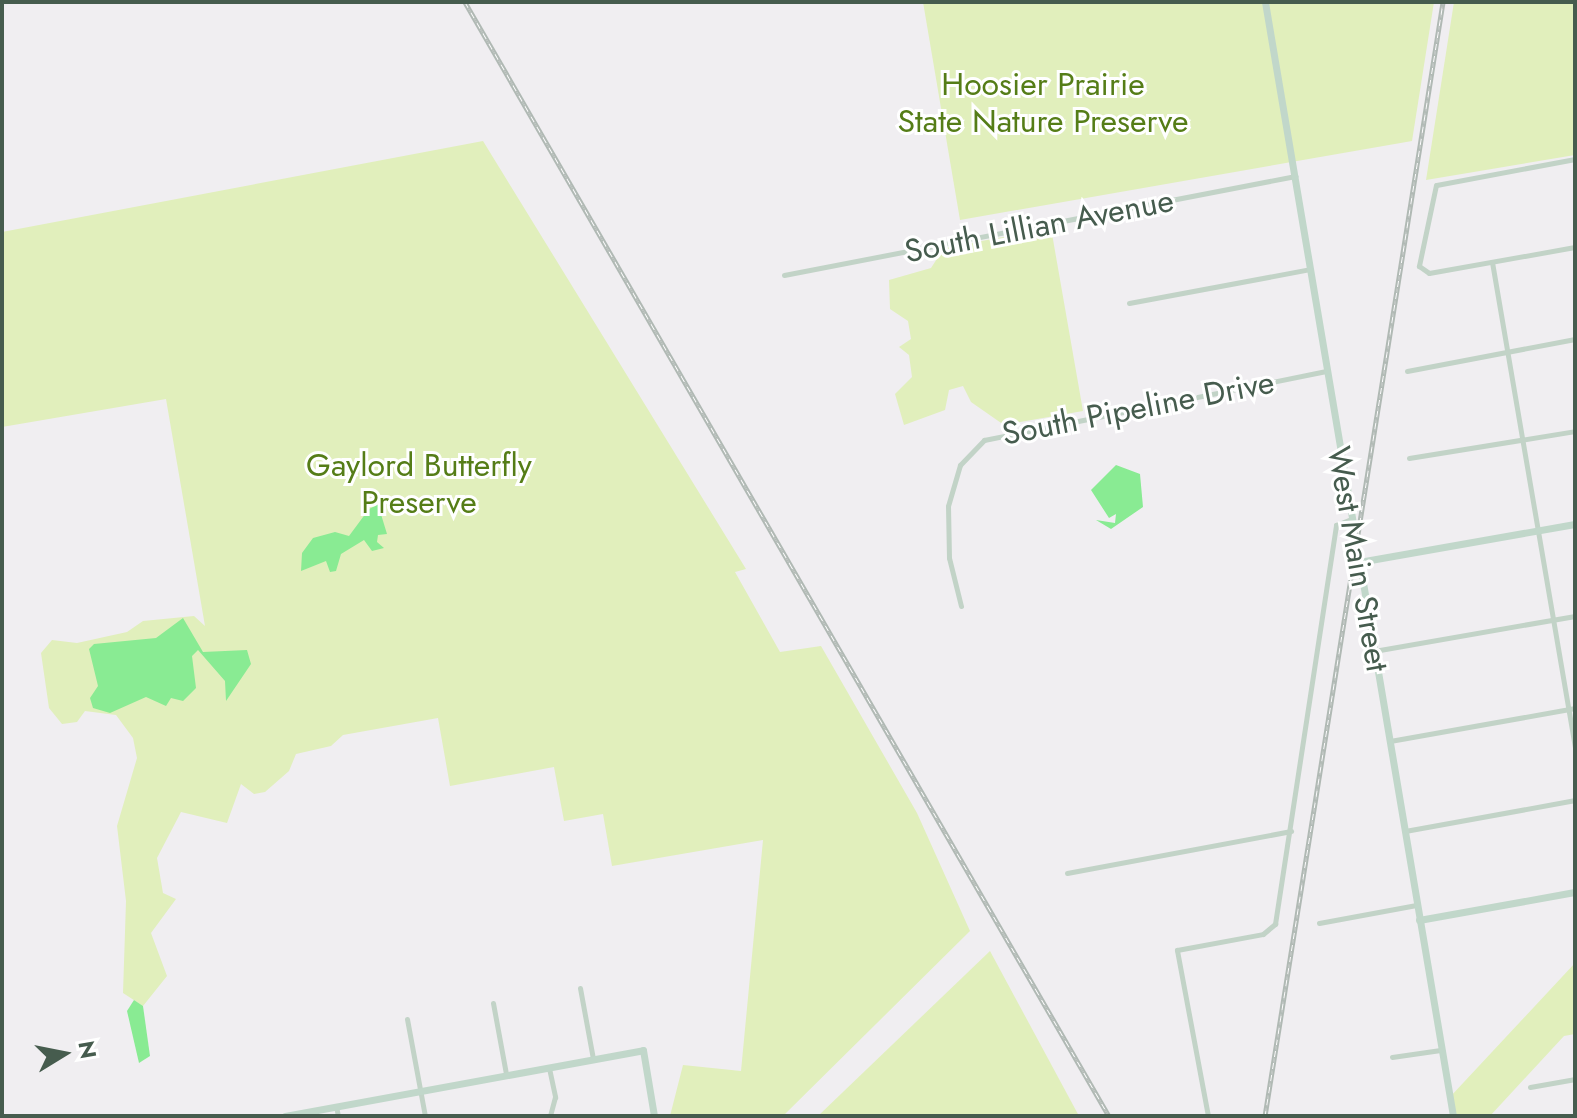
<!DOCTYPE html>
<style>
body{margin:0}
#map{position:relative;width:1577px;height:1118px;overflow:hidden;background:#f0eef1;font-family:Jost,sans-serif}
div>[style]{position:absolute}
.green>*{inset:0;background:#e1efbc}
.water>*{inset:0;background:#89eb93}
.street>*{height:5px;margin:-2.5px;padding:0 2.5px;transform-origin:2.5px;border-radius:2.5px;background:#c2d3c7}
.secondary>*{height:7px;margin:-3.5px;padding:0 3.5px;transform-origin:3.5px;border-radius:3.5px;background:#c1d7ca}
.rail>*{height:5px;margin-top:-2.5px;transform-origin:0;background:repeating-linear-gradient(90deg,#fff 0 6px,#b0b9b4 0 12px);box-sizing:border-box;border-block:2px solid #b0b9b4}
span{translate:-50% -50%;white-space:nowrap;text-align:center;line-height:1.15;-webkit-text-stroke:6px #fff;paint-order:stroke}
.park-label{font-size:32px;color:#557d17}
.street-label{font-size:32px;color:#465c4e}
.frame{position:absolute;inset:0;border:4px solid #465c4e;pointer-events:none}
.north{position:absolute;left:24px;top:1014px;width:80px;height:80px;-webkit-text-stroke:6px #fff;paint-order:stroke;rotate:80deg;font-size:22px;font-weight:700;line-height:32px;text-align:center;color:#465c4e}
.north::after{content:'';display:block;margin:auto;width:28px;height:36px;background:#465c4e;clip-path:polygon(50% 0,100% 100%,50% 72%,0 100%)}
</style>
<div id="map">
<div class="green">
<i style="clip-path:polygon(923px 2px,1434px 2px,1412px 141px,960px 220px)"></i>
<i style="clip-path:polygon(1454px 2px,1575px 2px,1575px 155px,1426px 180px)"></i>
<i style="clip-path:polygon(483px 141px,746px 569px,735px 572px,780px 652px,821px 646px,917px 813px,970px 931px,783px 1116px,670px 1116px,683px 1065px,741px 1071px,763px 840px,612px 866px,603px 814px,564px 821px,554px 767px,450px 786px,438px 718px,343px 735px,331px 746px,296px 754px,289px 771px,265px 792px,254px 794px,241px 784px,227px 823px,181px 812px,157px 858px,163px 893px,176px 899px,151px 933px,167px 976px,143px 1006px,123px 993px,126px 901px,117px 826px,137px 758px,133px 738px,116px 715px,85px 711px,77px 722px,62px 724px,49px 708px,41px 653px,52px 640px,77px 643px,127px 632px,143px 621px,194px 616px,205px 626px,166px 399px,2px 427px,2px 232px)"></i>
<i style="clip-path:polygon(1051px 228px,1083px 411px,1004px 425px,971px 402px,963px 386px,949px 390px,945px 410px,904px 425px,895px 394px,912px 377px,909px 355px,899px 347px,911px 339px,908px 321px,890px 309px,889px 280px,931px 268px,944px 248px)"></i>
<i style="clip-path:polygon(990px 951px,1079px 1116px,818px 1116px)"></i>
<i style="clip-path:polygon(1575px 963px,1575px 1034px,1564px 1036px,1490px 1116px,1453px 1116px,1450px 1097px)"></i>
</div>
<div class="water">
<i style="clip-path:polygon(1116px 465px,1140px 474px,1143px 507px,1111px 529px,1096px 520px,1115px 523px,1116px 514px,1109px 518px,1091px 490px)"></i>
<i style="clip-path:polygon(391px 498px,380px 511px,387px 534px,378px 535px,377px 542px,384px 548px,372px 551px,364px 540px,341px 554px,336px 571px,330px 572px,326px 561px,301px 571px,302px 553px,313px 538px,335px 532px,349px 536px,369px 509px)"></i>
<i style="clip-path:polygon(183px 618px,203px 652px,247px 650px,251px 664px,226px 701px,225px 681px,198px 650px,192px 656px,196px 688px,183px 701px,171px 698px,166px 706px,146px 697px,110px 713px,93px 708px,90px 698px,98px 686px,89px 649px,94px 644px,156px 638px)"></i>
<i style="clip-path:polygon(134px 1000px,143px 1006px,150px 1056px,139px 1063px,127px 1011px)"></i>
</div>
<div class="street">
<i style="left:1575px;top:159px;width:141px;rotate:169.4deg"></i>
<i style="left:1436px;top:185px;width:83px;rotate:101.9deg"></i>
<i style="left:1419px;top:266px;width:12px;rotate:35deg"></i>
<i style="left:1429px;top:273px;width:148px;rotate:-10.1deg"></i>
<i style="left:1492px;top:262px;width:494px;rotate:80.3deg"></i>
<i style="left:784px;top:275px;width:521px;rotate:-10.96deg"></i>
<i style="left:1129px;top:303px;width:184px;rotate:-10.6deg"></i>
<i style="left:1407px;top:371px;width:171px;rotate:-10.8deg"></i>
<i style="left:1409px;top:458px;width:168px;rotate:-9.2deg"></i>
<i style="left:961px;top:606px;width:49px;rotate:-104deg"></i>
<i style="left:949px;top:558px;width:52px;rotate:-91.1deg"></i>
<i style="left:948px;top:506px;width:43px;rotate:-73.7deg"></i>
<i style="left:960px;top:465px;width:35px;rotate:-46deg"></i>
<i style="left:984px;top:440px;width:349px;rotate:-11.4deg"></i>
<i style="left:1374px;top:651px;width:204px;rotate:-9.9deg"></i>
<i style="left:1390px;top:741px;width:188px;rotate:-10.1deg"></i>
<i style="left:1405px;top:831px;width:173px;rotate:-10.3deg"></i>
<i style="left:1067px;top:873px;width:228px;rotate:-10.6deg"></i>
<i style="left:1319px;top:923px;width:99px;rotate:-10.5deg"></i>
<i style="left:580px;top:988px;width:72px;rotate:79.6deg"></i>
<i style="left:493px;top:1003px;width:72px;rotate:79.6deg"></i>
<i style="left:407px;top:1019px;width:99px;rotate:79.5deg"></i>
<i style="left:1392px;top:1057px;width:49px;rotate:-8.1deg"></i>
<i style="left:549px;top:1068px;width:30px;rotate:78deg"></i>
<i style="left:555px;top:1097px;width:20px;rotate:105deg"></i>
<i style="left:1530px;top:1087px;width:46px;rotate:-10.1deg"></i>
<i style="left:336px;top:1106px;width:10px;rotate:79deg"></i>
<i style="left:1208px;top:1116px;width:169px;rotate:-100.6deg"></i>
<i style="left:1177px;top:950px;width:87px;rotate:-10.5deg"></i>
<i style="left:1263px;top:934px;width:16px;rotate:-40deg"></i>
<i style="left:1275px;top:924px;width:404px;rotate:-81.3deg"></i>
<i style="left:1336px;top:525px;width:17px;rotate:-21deg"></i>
</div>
<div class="secondary">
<i style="left:1265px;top:2px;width:1130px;rotate:80.42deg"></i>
<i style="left:1359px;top:562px;width:219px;rotate:-10deg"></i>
<i style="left:1419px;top:920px;width:158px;rotate:-10.2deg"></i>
<i style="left:285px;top:1116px;width:364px;rotate:-10.4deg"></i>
<i style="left:643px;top:1050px;width:67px;rotate:80.5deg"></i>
</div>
<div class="rail">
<i style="left:465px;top:2px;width:1287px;rotate:59.97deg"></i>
<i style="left:1265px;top:1116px;width:1128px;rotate:-80.92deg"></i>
</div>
<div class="park-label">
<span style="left:1043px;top:103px">Hoosier Prairie<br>State Nature Preserve</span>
<span style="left:419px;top:484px">Gaylord Butterfly<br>Preserve</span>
</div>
<div class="street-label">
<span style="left:1039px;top:226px;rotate:-11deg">South Lillian Avenue</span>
<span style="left:1138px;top:408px;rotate:-11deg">South Pipeline Drive</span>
<span style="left:1358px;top:559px;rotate:80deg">West Main Street</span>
</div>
<div class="frame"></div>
<div class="north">N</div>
</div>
